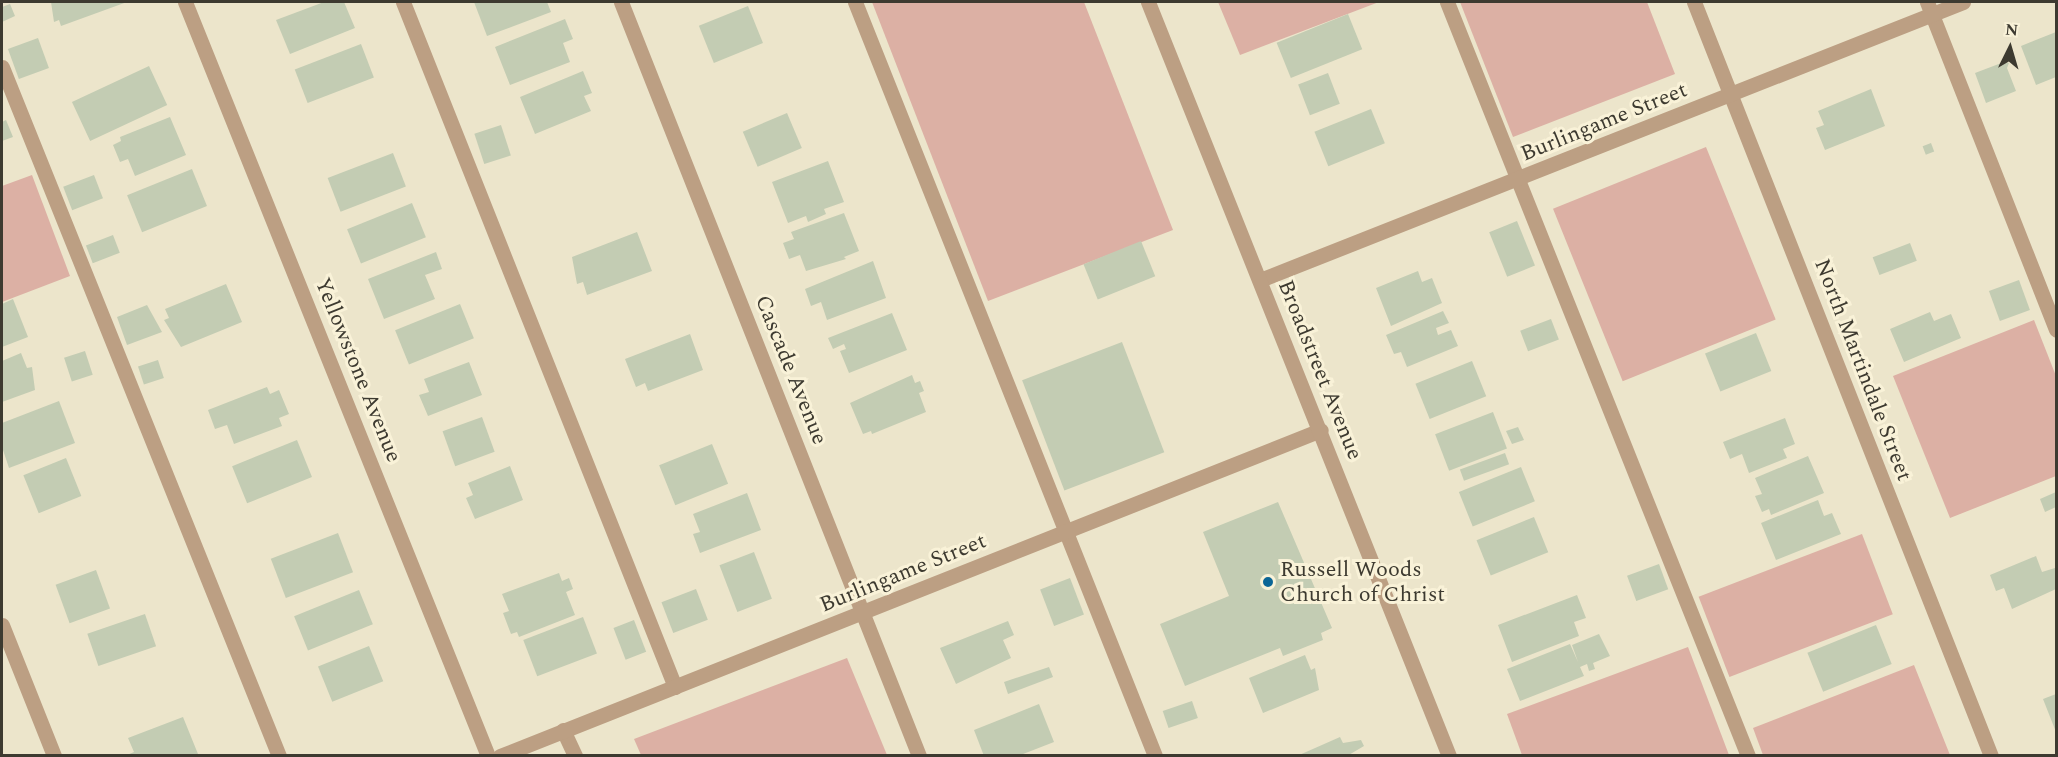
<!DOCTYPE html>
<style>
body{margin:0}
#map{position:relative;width:2058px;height:757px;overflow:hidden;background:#ece5cb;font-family:Spectral,serif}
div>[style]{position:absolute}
.green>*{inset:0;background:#dcb0a4;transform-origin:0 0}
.building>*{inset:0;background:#c3ccb3;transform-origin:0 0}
.service>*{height:15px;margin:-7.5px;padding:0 7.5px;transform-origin:7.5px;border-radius:7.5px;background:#bc9f83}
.minor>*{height:15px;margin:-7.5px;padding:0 7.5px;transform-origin:7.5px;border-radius:7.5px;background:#bc9f83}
.tertiary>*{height:15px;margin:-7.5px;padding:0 7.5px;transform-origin:7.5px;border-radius:7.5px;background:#bc9f83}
.dots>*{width:16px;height:16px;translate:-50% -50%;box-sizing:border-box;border:3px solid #f9f2d8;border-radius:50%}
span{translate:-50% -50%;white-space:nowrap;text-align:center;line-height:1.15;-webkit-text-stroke:6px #f9f2d8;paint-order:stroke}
.street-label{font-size:22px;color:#3d3a30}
.poi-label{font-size:22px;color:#3d3a30}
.left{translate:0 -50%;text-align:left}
.frame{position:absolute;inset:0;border:3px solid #3d3a30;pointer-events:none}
.north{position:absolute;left:1980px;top:18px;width:60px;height:60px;-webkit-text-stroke:4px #f9f2d8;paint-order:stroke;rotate:5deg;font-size:16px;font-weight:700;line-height:24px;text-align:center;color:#3d3a30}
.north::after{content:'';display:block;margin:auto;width:21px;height:27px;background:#3d3a30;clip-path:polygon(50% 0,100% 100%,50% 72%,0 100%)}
</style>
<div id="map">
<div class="green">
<i style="clip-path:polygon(872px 2px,1084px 2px,1173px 230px,988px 301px)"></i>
<i style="clip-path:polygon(1218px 2px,1379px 2px,1240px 55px)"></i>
<i style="clip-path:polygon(1460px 2px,1647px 2px,1675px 74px,1513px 137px)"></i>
<i style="left:1706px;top:147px;width:186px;height:165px;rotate:68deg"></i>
<i style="clip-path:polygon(32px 175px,70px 276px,2px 302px,2px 186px)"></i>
<i style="clip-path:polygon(2034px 320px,2056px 376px,2056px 476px,1950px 518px,1893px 376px)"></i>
<i style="left:1862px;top:534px;width:86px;height:175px;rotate:69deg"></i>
<i style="clip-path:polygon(1688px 647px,1729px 755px,1522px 755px,1507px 714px)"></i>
<i style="clip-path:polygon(847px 658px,887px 755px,641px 755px,634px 739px)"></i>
<i style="clip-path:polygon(1914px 665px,1950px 755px,1763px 755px,1753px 728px)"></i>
</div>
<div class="building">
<i style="clip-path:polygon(51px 2px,127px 2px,61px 26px,59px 20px,54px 22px)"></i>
<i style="clip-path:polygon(324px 2px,344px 2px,355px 28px,290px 54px,276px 20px)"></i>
<i style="clip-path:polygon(474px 2px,547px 2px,551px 12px,487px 36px)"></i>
<i style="clip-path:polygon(10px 4px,15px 16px,2px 22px,2px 7px)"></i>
<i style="left:748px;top:6px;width:40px;height:53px;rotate:68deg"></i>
<i style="left:1348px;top:14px;width:38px;height:77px;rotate:68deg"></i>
<i style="clip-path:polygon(565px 19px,573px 39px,563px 43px,570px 62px,510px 85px,495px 47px)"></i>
<i style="clip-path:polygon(2056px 32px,2056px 77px,2036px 85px,2021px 46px)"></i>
<i style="left:38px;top:38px;width:32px;height:32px;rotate:70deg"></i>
<i style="left:361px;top:44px;width:36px;height:71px;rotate:69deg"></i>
<i style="clip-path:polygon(2004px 62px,2009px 63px,2007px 68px,2016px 91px,1986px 103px,1975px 73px)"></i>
<i style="left:149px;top:66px;width:43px;height:85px;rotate:65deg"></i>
<i style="clip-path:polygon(583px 71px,592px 93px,584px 96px,591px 111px,535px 134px,520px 97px)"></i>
<i style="left:1328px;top:73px;width:33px;height:32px;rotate:69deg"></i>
<i style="clip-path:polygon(1871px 89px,1885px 126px,1825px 150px,1816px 128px,1824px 125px,1818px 111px)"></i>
<i style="left:1371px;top:109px;width:37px;height:61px;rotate:68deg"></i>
<i style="left:787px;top:113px;width:38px;height:48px;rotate:67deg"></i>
<i style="clip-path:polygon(170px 117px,186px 155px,135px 176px,128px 159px,120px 162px,113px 145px,121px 141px,120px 137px)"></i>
<i style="clip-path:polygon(6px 120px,13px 137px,2px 141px,2px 122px)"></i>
<i style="left:501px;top:125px;width:32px;height:28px;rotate:72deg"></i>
<i style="left:1931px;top:143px;width:9px;height:9px;rotate:69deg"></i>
<i style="left:393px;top:153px;width:36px;height:70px;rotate:69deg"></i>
<i style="clip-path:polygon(828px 161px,844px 202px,824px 209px,826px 214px,808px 222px,806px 216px,788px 223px,772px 182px)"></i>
<i style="left:192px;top:169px;width:40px;height:70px;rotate:68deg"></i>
<i style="left:94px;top:175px;width:25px;height:33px;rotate:69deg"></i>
<i style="left:412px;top:203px;width:37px;height:70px;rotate:68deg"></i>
<i style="clip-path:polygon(844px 213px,859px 251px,844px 257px,846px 259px,806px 271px,800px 255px,789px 259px,783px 243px,794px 239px,791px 232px)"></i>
<i style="left:1517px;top:221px;width:48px;height:30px;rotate:68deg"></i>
<i style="clip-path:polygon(637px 232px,652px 271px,587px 295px,583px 282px,577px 284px,572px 257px)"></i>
<i style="left:113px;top:235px;width:19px;height:29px;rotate:69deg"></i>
<i style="left:1141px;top:241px;width:38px;height:62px;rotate:68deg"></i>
<i style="left:1910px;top:243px;width:19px;height:40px;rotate:69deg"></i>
<i style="clip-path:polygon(436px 252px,442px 269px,425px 275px,435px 299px,384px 319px,368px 279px)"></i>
<i style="clip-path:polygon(873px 261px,886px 298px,827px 320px,821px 302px,811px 306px,805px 289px)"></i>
<i style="clip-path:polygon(1418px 271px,1422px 282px,1432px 278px,1442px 303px,1391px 326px,1376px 288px)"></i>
<i style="left:2019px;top:280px;width:32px;height:32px;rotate:70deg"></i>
<i style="clip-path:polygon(226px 284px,242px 322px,181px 347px,164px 320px,169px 318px,165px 309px)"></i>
<i style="clip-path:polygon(13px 299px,28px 337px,2px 347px,2px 304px)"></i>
<i style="left:460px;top:304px;width:37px;height:70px;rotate:68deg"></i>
<i style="clip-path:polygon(147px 305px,162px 332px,127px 345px,117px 317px)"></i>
<i style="clip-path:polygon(1443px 311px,1449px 323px,1436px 328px,1438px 335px,1451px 330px,1458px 346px,1407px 367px,1401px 352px,1394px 354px,1386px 335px)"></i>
<i style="clip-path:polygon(1930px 312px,1934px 321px,1951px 314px,1961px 338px,1904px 362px,1890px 329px)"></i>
<i style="clip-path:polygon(892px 313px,907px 350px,849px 373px,840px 351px,846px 349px,844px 344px,833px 349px,828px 338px)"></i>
<i style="left:1551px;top:319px;width:22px;height:33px;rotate:69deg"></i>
<i style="left:1756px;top:333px;width:41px;height:55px;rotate:68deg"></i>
<i style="clip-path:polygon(690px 334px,703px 370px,648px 391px,645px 383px,636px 387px,625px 359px)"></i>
<i style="left:1122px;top:342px;width:118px;height:107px;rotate:69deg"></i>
<i style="left:85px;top:351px;width:25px;height:22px;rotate:72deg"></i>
<i style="clip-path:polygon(21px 353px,27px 368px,32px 367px,35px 390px,2px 402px,2px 361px)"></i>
<i style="left:158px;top:360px;width:19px;height:21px;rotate:72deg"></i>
<i style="left:1472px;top:361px;width:38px;height:61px;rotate:68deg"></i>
<i style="clip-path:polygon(469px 362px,482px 395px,428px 416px,419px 395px,429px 392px,424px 379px)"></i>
<i style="clip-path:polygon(912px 375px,915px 383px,920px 381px,924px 391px,919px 393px,926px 412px,872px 434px,871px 431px,863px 434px,850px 403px)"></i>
<i style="clip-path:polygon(267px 387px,270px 394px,279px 390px,289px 414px,279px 418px,282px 426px,234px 444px,227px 425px,215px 429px,208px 410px)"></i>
<i style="clip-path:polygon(59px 401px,75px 443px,9px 468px,2px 447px,2px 423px)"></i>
<i style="left:1493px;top:412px;width:39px;height:62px;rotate:69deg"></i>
<i style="left:482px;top:417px;width:37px;height:42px;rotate:70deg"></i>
<i style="clip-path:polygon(1785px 418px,1795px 444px,1783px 449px,1787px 458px,1749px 473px,1742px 454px,1730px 459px,1723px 442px)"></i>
<i style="clip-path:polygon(1518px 427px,1524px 440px,1512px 444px,1506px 431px)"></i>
<i style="left:297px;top:440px;width:40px;height:70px;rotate:68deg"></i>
<i style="left:712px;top:444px;width:43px;height:57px;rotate:68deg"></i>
<i style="left:1505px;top:453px;width:12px;height:48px;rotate:70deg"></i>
<i style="clip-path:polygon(1808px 456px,1824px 493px,1771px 515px,1769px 509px,1762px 512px,1755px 496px,1762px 494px,1755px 478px)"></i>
<i style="left:66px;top:458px;width:41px;height:46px;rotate:68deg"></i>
<i style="clip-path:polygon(510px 466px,523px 500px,475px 519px,466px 498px,473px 495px,468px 483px)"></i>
<i style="left:1521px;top:467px;width:37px;height:67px;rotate:68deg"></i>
<i style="clip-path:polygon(2056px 492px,2056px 507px,2045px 512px,2040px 499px)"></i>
<i style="clip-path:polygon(747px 493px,761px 530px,700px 553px,693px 534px,700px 532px,693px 514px)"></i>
<i style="clip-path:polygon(1818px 500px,1824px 516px,1832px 513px,1841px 534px,1776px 560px,1761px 523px)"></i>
<i style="clip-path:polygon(1278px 502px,1332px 628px,1321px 633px,1323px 640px,1283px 656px,1280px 648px,1185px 686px,1160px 624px,1229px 596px,1203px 532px)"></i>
<i style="left:1534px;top:517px;width:38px;height:62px;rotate:68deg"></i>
<i style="left:338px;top:533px;width:42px;height:72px;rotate:69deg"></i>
<i style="left:754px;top:552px;width:50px;height:37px;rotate:69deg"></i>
<i style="clip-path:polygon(2036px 556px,2042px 572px,2055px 568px,2056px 589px,2012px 609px,2004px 588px,1996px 591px,1990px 575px)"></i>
<i style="left:1659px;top:564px;width:27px;height:34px;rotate:70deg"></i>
<i style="left:96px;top:570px;width:41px;height:43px;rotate:70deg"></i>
<i style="clip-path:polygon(559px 573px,562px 581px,569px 578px,573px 589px,566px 592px,575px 615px,519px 637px,517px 632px,511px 634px,503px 613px,509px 611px,502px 594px)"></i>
<i style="left:1070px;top:578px;width:39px;height:32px;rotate:69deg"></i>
<i style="left:696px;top:589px;width:33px;height:37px;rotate:69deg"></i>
<i style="left:359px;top:590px;width:37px;height:70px;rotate:68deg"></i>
<i style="clip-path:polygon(1577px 595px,1586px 618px,1574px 622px,1579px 636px,1512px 662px,1498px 625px)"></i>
<i style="left:145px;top:614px;width:34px;height:61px;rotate:71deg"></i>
<i style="left:583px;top:617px;width:39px;height:64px;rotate:69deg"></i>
<i style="left:634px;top:620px;width:34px;height:22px;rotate:69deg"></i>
<i style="clip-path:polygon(1008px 621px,1014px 635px,1003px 640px,1011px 658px,956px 684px,940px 648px)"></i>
<i style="left:1876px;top:625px;width:42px;height:74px;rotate:68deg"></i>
<i style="clip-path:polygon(1599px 634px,1610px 656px,1593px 663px,1595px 669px,1589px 671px,1587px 664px,1580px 667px,1584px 676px,1520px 701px,1507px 669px,1570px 644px,1578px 662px,1572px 645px)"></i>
<i style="left:369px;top:646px;width:38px;height:55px;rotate:68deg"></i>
<i style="clip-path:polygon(1305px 655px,1311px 670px,1315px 668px,1319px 690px,1263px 713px,1249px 678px)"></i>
<i style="clip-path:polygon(1049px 667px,1053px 677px,1008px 694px,1004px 682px)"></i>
<i style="clip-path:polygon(2056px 694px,2056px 732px,2043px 699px)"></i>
<i style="left:1192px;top:701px;width:18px;height:31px;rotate:71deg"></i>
<i style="clip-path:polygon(1039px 704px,1054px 742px,1018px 756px,984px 756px,974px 730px)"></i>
<i style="clip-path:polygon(183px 717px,198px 754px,127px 755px,134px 752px,128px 738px)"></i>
<i style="clip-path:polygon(1340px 737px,1343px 743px,1361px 740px,1364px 746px,1347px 756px,1297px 756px)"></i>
</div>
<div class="service">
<i style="left:403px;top:2px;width:737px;rotate:68.34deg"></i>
<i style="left:855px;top:2px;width:811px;rotate:68.3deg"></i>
<i style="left:1447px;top:2px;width:812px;rotate:68.24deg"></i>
<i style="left:1927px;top:2px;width:352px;rotate:68.5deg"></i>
<i style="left:2px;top:67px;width:743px;rotate:68.1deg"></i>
<i style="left:563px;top:730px;width:29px;rotate:65deg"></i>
</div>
<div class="minor">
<i style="left:185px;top:2px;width:813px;rotate:68.11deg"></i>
<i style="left:621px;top:2px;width:811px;rotate:68.43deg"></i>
<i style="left:1694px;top:2px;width:810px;rotate:68.5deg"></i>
<i style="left:1260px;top:280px;width:756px;rotate:-21.58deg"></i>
<i style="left:2px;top:625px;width:141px;rotate:68.3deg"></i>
<i style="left:500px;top:756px;width:883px;rotate:-21.66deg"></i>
</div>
<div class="tertiary">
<i style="left:1148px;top:2px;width:812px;rotate:68.24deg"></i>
</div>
<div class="dots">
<i style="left:1268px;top:582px;background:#0c6696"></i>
</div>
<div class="street-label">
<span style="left:1604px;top:122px;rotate:-22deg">Burlingame Street</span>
<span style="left:358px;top:370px;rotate:68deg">Yellowstone Avenue</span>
<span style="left:791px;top:370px;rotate:68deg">Cascade Avenue</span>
<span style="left:1320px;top:370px;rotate:68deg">Broadstreet Avenue</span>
<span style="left:1863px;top:370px;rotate:69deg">North Martindale Street</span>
<span style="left:903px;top:573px;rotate:-22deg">Burlingame Street</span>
</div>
<div class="poi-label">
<span class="left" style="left:1280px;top:582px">Russell Woods<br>Church of Christ</span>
</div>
<div class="frame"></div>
<div class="north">N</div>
</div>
